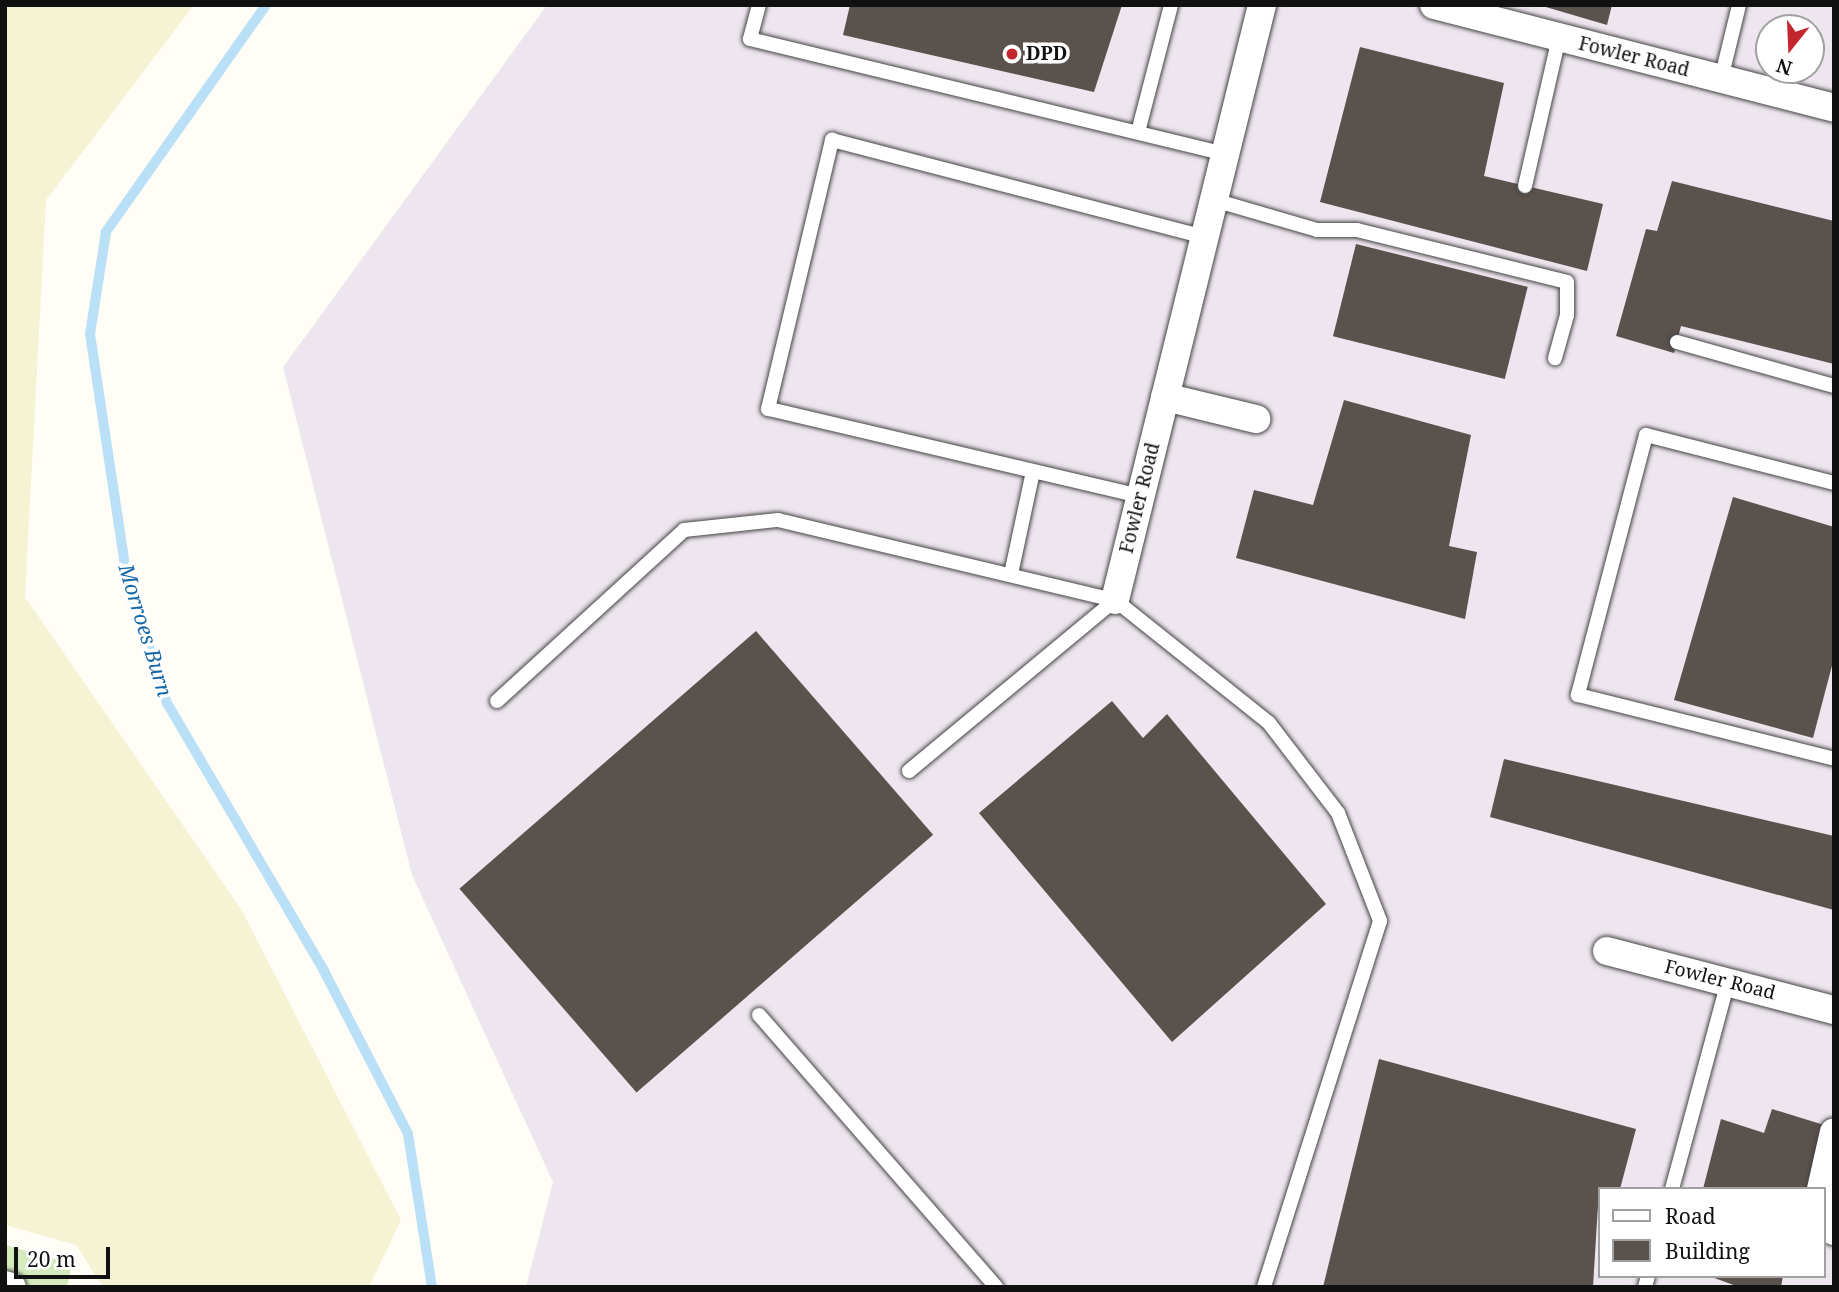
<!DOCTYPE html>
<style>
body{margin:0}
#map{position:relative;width:1839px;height:1292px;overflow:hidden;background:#fffdf5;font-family:"Noto Serif",serif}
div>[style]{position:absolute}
.industrial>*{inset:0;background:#eee6ef}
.farmland>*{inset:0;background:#f6f3d4}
.green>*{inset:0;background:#d5ebbd}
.stream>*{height:10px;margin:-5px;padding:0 5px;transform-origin:5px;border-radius:5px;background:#b9e0f7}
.building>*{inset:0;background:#5a524d;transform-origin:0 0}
.roads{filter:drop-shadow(0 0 2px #444) drop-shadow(0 0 2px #444)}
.lane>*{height:14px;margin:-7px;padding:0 7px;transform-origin:7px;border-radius:7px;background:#fff}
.street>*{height:28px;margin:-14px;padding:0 14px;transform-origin:14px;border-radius:14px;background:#fff}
.dots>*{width:19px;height:19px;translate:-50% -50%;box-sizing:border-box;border:4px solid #fff;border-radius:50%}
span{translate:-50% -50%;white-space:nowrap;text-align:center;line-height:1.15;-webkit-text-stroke:7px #fff;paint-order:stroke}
.poi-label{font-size:19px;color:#111;font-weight:700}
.left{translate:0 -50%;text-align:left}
.street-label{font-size:19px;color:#111}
.water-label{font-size:21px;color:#1768a6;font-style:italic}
.frame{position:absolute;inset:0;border:7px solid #111;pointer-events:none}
.legend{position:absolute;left:1598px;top:1187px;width:228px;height:91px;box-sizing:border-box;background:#fff;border:2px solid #a0a0a0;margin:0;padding:9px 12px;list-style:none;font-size:21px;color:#111}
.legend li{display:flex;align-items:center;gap:14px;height:35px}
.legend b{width:35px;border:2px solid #a0a0a0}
.north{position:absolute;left:1755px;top:14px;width:70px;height:70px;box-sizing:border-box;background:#fff;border:2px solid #a0a0a0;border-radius:50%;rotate:198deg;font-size:19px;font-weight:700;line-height:28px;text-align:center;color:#111}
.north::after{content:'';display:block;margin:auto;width:24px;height:32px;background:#c4262e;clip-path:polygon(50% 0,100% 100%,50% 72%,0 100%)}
.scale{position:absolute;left:14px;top:1247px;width:96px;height:32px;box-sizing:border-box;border:4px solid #111;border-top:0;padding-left:9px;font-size:21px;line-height:24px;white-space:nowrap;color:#111;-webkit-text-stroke:5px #fff;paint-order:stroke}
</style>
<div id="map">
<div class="industrial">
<i style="clip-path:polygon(evenodd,547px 5px,1834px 5px,1834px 1287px,526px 1287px,553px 1182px,412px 875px,283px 367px,547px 5px,1769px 28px,1811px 28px,1811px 70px,1769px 70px,1769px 28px,547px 5px,1599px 1189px,1823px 1189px,1823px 1276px,1599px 1276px,1599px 1189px)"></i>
</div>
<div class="farmland">
<i style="clip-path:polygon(5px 5px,194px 5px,46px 200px,25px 597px,241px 909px,401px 1220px,369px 1287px,103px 1287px,76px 1245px,5px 1225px)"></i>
</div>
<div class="green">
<i style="clip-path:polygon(5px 1245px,72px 1264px,67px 1287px,5px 1287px)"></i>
</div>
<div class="stream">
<i style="left:266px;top:5px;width:278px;rotate:125.2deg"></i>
<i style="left:106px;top:232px;width:103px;rotate:98.9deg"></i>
<i style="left:90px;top:334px;width:235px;rotate:81.4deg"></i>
<i style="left:125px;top:566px;width:143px;rotate:73deg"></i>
<i style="left:167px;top:703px;width:311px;rotate:59.6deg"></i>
<i style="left:324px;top:971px;width:183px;rotate:62.7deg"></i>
<i style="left:408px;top:1134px;width:155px;rotate:81.1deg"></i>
</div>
<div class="building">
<i style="clip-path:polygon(850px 5px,1122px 5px,1094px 92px,843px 35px)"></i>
<i style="clip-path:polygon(1539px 5px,1612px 5px,1607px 25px)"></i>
<i style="clip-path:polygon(1360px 47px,1504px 83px,1484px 176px,1603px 204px,1587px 271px,1320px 202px)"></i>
<i style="clip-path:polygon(1672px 181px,1834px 221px,1834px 364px,1681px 326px,1674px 353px,1616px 336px,1646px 229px,1657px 231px)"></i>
<i style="left:1356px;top:244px;width:177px;height:95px;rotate:14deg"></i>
<i style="clip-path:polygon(1344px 400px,1471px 435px,1449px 546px,1477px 552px,1465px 619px,1236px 558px,1254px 490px,1313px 505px)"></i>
<i style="clip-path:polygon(1733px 497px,1834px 527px,1834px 658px,1813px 738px,1674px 700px)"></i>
<i style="left:756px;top:631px;width:270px;height:393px;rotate:49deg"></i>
<i style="clip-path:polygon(1112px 701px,1143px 738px,1167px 714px,1326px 904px,1172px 1042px,979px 813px)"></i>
<i style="clip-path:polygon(1504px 759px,1834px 836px,1834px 910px,1490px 817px)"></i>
<i style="clip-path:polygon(1379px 1059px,1636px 1129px,1620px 1189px,1599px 1189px,1593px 1287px,1323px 1287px)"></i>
<i style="clip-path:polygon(1772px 1109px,1824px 1125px,1807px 1189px,1703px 1189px,1721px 1119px,1764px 1133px)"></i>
<i style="clip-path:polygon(1709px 1276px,1783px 1276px,1781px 1287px,1739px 1287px)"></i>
</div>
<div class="roads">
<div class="lane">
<i style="left:759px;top:5px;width:35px;rotate:105deg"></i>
<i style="left:750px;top:39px;width:489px;rotate:13.6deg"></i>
<i style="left:1721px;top:79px;width:76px;rotate:-76.3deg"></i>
<i style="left:1138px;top:132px;width:131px;rotate:-75.4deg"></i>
<i style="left:1525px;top:186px;width:153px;rotate:-77.1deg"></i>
<i style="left:1214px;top:200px;width:107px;rotate:16.2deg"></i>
<i style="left:1317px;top:230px;width:40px"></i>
<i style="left:1357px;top:230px;width:216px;rotate:13.9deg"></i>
<i style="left:1567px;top:282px;width:33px;rotate:90deg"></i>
<i style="left:1567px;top:315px;width:45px;rotate:105.6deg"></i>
<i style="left:1677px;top:342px;width:163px;rotate:15.7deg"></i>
<i style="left:1834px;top:483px;width:194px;rotate:-165.7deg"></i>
<i style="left:1646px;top:435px;width:269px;rotate:104.7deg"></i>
<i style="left:1578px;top:695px;width:264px;rotate:14deg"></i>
<i style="left:1140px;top:496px;width:382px;rotate:-166.8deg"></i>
<i style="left:768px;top:409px;width:277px;rotate:-76.6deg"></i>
<i style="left:832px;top:140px;width:385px;rotate:14.6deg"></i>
<i style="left:1011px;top:574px;width:105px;rotate:-77.9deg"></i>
<i style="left:497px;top:701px;width:253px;rotate:-42.4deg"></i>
<i style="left:684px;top:530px;width:95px;rotate:-6.1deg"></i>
<i style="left:778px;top:520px;width:346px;rotate:13.4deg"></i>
<i style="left:1115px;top:600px;width:197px;rotate:38.6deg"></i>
<i style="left:1269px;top:723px;width:113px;rotate:52.5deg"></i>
<i style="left:1338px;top:813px;width:116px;rotate:68.7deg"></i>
<i style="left:1380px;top:921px;width:384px;rotate:107.6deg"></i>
<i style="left:909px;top:771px;width:268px;rotate:-39.7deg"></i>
<i style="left:759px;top:1015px;width:361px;rotate:48.9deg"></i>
<i style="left:1672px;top:1189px;width:214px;rotate:-74.9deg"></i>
<i style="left:1645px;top:1287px;width:11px;rotate:-75deg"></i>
</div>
<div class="street">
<i style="left:1434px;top:5px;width:413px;rotate:14.4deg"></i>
<i style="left:1165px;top:397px;width:94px;rotate:13.6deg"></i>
<i style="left:1115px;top:600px;width:613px;rotate:-76.12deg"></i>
<i style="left:1607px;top:951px;width:235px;rotate:14.6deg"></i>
<i style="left:1821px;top:1189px;width:58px;rotate:-77.2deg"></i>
<i style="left:1823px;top:1203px;width:30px;rotate:69deg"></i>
<i style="left:5px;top:1285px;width:7px;rotate:16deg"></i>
</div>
</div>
<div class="dots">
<i style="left:1012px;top:54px;background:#c4262e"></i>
</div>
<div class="poi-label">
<span class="left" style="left:1026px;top:54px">DPD</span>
</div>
<div class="street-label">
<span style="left:1634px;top:57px;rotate:14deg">Fowler Road</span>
<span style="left:1140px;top:498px;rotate:-76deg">Fowler Road</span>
<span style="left:1720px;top:980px;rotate:14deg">Fowler Road</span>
</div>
<div class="water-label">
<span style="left:146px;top:630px;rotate:73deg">Morroes Burn</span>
</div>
<div class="frame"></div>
<ul class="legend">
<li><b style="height:9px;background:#fff"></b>Road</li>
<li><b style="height:19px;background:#5a524d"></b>Building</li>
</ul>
<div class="north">N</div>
<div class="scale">20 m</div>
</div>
